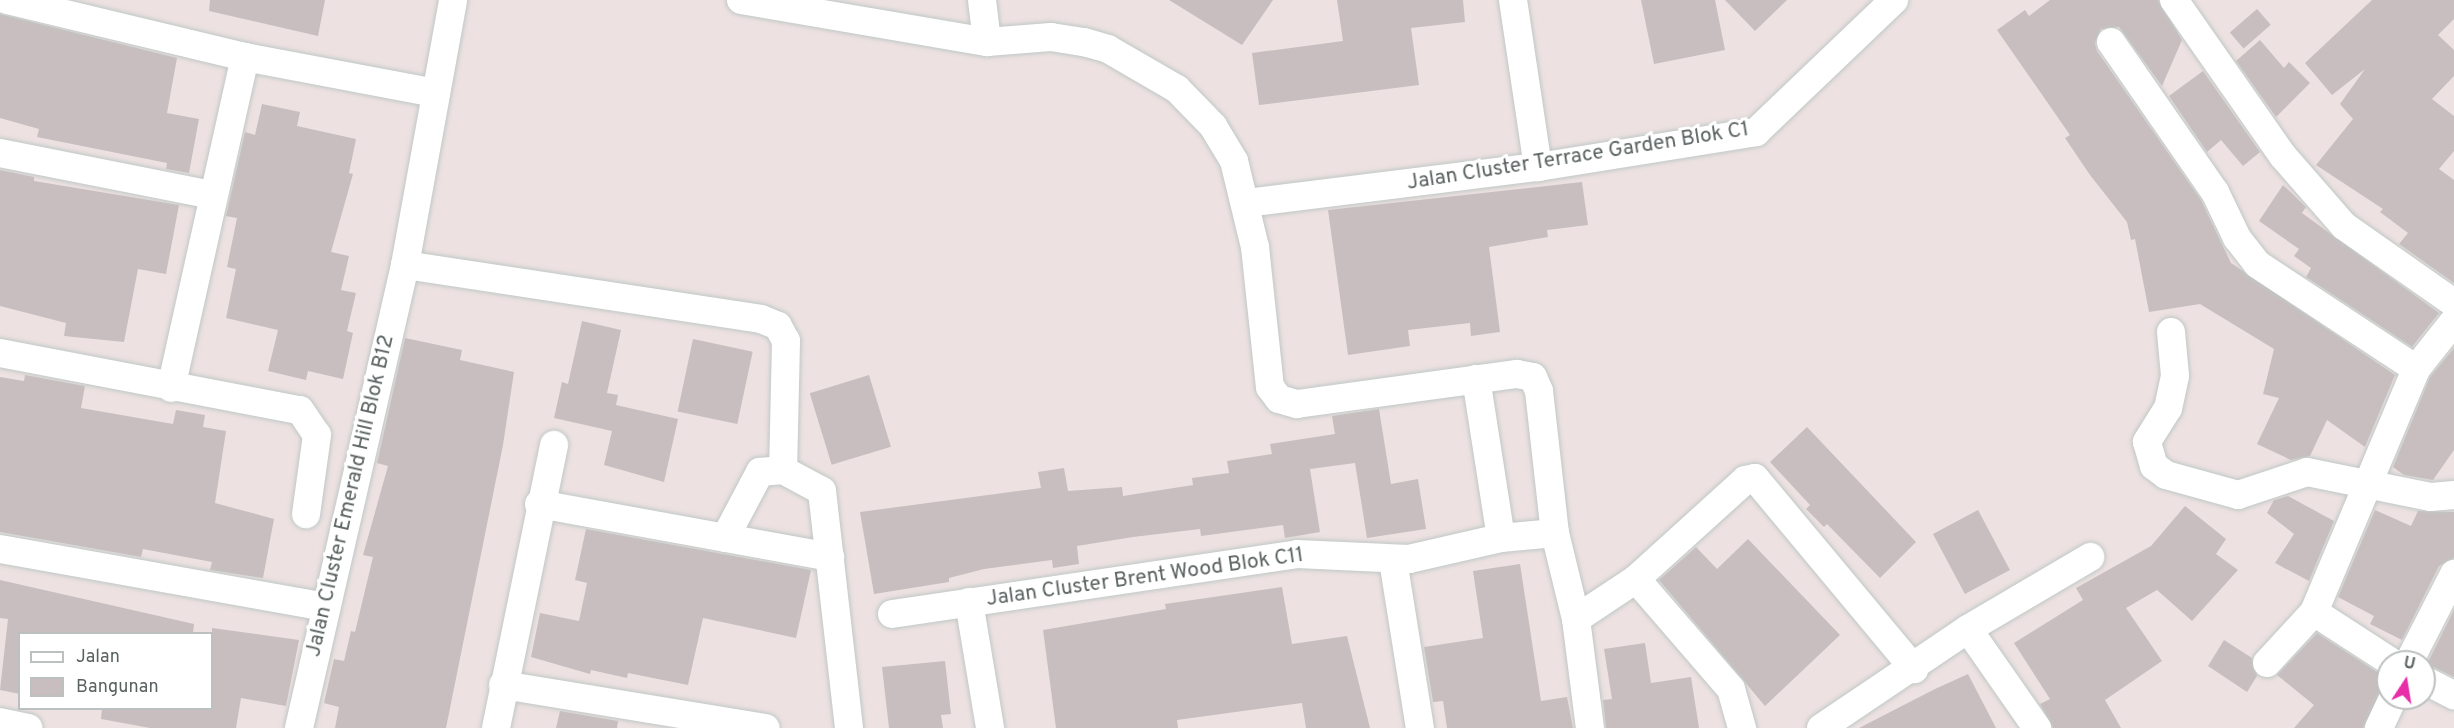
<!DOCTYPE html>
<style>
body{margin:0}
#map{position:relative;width:2454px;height:728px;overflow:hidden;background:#ede2e1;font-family:Overpass,sans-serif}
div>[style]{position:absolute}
.building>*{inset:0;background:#c8bebf;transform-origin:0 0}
.roads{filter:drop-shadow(0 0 2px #c0c8c7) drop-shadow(0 0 2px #c0c8c7)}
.minor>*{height:28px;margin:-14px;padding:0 14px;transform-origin:14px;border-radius:14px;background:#fff}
span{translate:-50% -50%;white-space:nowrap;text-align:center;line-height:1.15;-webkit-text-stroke:6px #fff;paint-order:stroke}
.street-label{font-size:21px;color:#5a6261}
.legend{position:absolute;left:18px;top:632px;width:195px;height:78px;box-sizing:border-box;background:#fff;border:2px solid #bdc0c0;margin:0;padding:8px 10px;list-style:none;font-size:18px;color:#5a6261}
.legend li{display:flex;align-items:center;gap:12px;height:30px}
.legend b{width:30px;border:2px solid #bdc0c0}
.north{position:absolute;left:2376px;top:650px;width:60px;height:60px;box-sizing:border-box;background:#fff;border:2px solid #bdc0c0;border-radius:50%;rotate:12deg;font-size:16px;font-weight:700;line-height:24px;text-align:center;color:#5a6261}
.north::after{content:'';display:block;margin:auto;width:21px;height:27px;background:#e82da8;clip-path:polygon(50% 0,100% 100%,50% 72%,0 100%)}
</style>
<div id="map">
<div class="building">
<i style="clip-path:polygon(210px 0,325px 0,318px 36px,209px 11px)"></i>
<i style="clip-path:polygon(1169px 0,1273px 0,1242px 45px)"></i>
<i style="clip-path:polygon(1337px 0,1463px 0,1465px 22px,1411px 28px,1419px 85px,1259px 105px,1252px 53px,1343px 41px)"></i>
<i style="clip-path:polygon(1641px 0,1715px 0,1725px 50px,1654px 64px)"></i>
<i style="clip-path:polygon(1725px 0,1787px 0,1755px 31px)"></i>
<i style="clip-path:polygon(2050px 0,2158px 0,2182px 40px,2162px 86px,2119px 27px,2101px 29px,2095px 43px,2097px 51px,2201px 200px,2231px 263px,2395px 375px,2365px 447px,2327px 420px,2310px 456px,2291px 460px,2257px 444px,2279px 398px,2263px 394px,2274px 349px,2200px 304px,2149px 312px,2135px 239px,2131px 240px,2127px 222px,2090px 175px,2065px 138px,2070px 135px,1997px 30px,2025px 10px,2029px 16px)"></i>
<i style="clip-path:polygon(2372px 0,2454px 0,2454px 19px,2438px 35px,2454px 50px,2454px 76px,2432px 99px,2454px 116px,2454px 151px,2439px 169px,2454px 180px,2454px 283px,2399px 244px,2408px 233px,2380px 212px,2383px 209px,2316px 165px,2353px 119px,2340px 104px,2365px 69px,2332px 95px,2305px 63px)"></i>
<i style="left:2257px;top:9px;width:21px;height:36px;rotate:49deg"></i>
<i style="clip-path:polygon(0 14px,177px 58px,167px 113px,199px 119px,189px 173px,166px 169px,167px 163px,37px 137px,39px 129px,0 118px)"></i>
<i style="clip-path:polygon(2260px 40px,2284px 68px,2289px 62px,2310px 83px,2276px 117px,2236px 61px)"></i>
<i style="clip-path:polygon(2203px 71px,2260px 152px,2243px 166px,2221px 140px,2207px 152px,2169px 96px)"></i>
<i style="clip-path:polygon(262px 104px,300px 112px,297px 126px,356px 139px,349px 173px,353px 174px,331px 252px,349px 256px,341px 290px,356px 293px,347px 331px,353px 333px,343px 379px,308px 371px,306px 380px,268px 371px,278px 330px,226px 318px,236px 269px,227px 267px,237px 218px,226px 216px,245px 132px,255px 135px)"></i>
<i style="clip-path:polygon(0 170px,34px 177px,34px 181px,179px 205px,166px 274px,138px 269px,124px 342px,64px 336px,66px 323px,0 306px)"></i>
<i style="clip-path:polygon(1582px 182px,1588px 225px,1547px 230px,1548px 237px,1489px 247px,1500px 332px,1471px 336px,1470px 323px,1408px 330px,1410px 346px,1348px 355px,1328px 210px)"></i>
<i style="clip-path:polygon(2283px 185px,2306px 207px,2302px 213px,2439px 313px,2412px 347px,2306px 277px,2311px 268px,2294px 256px,2299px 249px,2259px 221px)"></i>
<i style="clip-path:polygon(582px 321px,621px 330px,607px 393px,618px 395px,616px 405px,678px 419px,664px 482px,604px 465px,612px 431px,554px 418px,562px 382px,568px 384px)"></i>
<i style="clip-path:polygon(405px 338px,462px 350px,460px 360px,514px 372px,503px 445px,446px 728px,335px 728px,339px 707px,324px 703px,334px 659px,344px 661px,351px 631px,355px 632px,373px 557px,363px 555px,388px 466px,377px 463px)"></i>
<i style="left:693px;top:339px;width:61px;height:74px;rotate:12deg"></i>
<i style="clip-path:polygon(2454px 348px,2454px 450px,2433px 480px,2404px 475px,2393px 467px,2430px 377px)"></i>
<i style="clip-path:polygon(25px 375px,85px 386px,81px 408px,173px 424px,176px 410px,205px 415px,203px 427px,226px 431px,215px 503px,274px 519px,263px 578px,210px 570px,212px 562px,143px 549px,141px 557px,0 532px,0 377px,24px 381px)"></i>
<i style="left:869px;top:375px;width:75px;height:62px;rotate:73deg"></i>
<i style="clip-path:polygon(1379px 409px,1391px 484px,1418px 479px,1426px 529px,1367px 538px,1355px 463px,1310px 469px,1320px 532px,1285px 538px,1283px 525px,1201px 536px,1200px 529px,1133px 537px,1077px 546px,1079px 564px,1053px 568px,1052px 560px,984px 569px,949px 578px,949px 582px,874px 594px,860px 512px,1041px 488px,1038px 472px,1064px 468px,1068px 491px,1122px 487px,1123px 496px,1193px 485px,1192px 478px,1229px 473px,1227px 461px,1272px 454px,1270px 444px,1335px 434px,1332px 416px)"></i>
<i style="clip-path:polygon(1807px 427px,1916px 542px,1880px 578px,1827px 524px,1824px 527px,1806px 509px,1810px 505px,1770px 462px)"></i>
<i style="clip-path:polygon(2288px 496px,2334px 521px,2309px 581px,2275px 563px,2294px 534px,2267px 513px,2274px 500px)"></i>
<i style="clip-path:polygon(2185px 506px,2226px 539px,2216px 554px,2238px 570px,2192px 621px,2157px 590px,2126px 608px,2162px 661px,2105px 700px,2121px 728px,2053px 728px,2040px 704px,2050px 699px,2014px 643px,2083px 600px,2076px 588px,2151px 546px)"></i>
<i style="left:1978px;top:510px;width:68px;height:51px;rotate:62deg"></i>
<i style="clip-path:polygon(2375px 510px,2411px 526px,2418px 511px,2454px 512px,2454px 558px,2439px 566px,2402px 640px,2370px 624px,2374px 616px,2338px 597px)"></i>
<i style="clip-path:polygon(586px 529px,811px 570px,796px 638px,703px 618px,688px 685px,628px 673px,627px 678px,591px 670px,590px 674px,531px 657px,540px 613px,579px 621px,587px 583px,575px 580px)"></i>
<i style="clip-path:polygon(1748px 539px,1840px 635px,1765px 706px,1659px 580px,1696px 547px,1717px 569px)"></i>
<i style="clip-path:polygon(1520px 564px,1541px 701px,1567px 697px,1573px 728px,1447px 728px,1443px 701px,1433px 702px,1424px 647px,1483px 638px,1473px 571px)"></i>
<i style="clip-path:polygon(0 580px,194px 624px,193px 633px,20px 633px,20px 694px,0 690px,8px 619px,0 618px)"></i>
<i style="clip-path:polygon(1282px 587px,1292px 644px,1347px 636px,1370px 728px,1306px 728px,1302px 703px,1177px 720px,1178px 728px,1056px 728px,1043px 630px,1166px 609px,1165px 604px)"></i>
<i style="clip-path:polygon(2454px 610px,2454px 677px,2427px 664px)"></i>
<i style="clip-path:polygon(212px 628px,299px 640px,286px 706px,241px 698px,236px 728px,150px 728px,101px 719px,102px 708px,212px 708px)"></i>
<i style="clip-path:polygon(2317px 633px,2388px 679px,2363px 728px,2294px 728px,2314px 705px,2277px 675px)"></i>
<i style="clip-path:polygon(2224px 640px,2252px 658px,2257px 676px,2247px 692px,2208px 666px)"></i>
<i style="clip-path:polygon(1645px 643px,1651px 683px,1691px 677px,1699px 728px,1606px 728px,1603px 700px,1612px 699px,1604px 649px)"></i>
<i style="clip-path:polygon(945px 661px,951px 714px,941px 715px,943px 728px,889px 728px,882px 667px)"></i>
<i style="clip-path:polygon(1968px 674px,1996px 728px,1859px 728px,1935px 689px)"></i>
<i style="clip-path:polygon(560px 711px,618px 721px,617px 728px,556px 728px)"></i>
</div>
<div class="roads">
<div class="minor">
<i style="left:7px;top:0;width:245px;rotate:13.5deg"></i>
<i style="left:245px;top:57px;width:339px;rotate:102.6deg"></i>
<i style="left:741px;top:0;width:250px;rotate:9.7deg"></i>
<i style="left:987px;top:42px;width:64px;rotate:-4.5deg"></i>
<i style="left:1051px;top:37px;width:33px;rotate:9deg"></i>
<i style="left:1084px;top:42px;width:25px;rotate:16deg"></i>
<i style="left:1108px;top:49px;width:80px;rotate:30.1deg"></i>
<i style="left:1177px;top:89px;width:52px;rotate:45.8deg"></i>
<i style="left:1213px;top:126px;width:41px;rotate:59deg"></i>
<i style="left:1234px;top:161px;width:89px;rotate:76.3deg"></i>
<i style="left:1255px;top:247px;width:141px;rotate:83.9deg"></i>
<i style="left:1270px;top:387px;width:15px;rotate:53deg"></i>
<i style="left:1279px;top:399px;width:19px;rotate:16deg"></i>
<i style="left:1297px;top:404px;width:222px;rotate:-7.8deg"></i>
<i style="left:1517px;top:374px;width:16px;rotate:11deg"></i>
<i style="left:1533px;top:377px;width:15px;rotate:67deg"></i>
<i style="left:1539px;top:391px;width:143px;rotate:83.6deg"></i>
<i style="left:1555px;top:533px;width:89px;rotate:76.3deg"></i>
<i style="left:1576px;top:619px;width:110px;rotate:82.7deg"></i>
<i style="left:982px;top:0;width:42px;rotate:83.2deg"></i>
<i style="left:1513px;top:0;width:169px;rotate:81.5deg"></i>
<i style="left:2174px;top:0;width:190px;rotate:55.1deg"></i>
<i style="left:2283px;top:156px;width:93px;rotate:48.9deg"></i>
<i style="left:2344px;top:226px;width:134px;rotate:35deg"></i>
<i style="left:2111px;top:42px;width:183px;rotate:55.3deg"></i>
<i style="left:2215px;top:192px;width:51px;rotate:64.4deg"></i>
<i style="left:2237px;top:238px;width:33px;rotate:52deg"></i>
<i style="left:2257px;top:264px;width:191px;rotate:33.4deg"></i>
<i style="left:2416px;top:369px;width:61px;rotate:-51.6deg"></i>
<i style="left:245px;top:57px;width:194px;rotate:10.7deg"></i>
<i style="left:0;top:153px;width:217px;rotate:11.2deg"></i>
<i style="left:1247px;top:203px;width:293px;rotate:-7.1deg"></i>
<i style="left:1538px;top:167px;width:221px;rotate:-9.1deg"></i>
<i style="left:1756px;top:132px;width:191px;rotate:-43.7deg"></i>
<i style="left:405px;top:265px;width:360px;rotate:8.6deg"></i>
<i style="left:761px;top:319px;width:18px;rotate:22deg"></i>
<i style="left:778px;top:326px;width:17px;rotate:62deg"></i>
<i style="left:786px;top:341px;width:129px;rotate:91.3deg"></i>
<i style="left:2171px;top:332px;width:44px;rotate:84.8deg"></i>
<i style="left:2175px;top:376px;width:33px;rotate:102deg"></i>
<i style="left:2168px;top:408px;width:40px;rotate:122deg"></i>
<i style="left:2147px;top:442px;width:25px;rotate:74deg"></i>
<i style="left:2154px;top:466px;width:15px;rotate:37deg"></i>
<i style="left:2166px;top:475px;width:75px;rotate:15.5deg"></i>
<i style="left:2238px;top:495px;width:73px;rotate:-18.4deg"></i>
<i style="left:2307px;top:472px;width:126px;rotate:11.4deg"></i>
<i style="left:2431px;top:497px;width:23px;rotate:-5deg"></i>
<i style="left:0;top:353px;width:305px;rotate:10.8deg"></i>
<i style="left:300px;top:410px;width:30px;rotate:56deg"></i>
<i style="left:317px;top:435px;width:80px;rotate:97.9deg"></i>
<i style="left:539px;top:504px;width:296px;rotate:10.3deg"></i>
<i style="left:725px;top:538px;width:75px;rotate:-62.1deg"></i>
<i style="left:760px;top:472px;width:23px;rotate:-5deg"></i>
<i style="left:783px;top:470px;width:44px;rotate:28.3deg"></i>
<i style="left:822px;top:491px;width:239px;rotate:83.5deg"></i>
<i style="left:1501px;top:538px;width:54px;rotate:-5.3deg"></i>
<i style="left:0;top:549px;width:329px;rotate:10.1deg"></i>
<i style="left:1393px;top:560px;width:170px;rotate:80.9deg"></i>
<i style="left:1636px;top:579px;width:145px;rotate:49.2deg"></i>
<i style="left:1731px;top:689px;width:41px;rotate:74.2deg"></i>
<i style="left:969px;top:602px;width:128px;rotate:80.5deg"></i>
<i style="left:2314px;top:612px;width:92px;rotate:33deg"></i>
<i style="left:892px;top:614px;width:409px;rotate:-8.4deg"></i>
<i style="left:1297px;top:554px;width:112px;rotate:2.6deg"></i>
<i style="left:1409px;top:559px;width:94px;rotate:-12.9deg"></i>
<i style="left:1501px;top:538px;width:161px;rotate:-98.9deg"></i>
<i style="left:1576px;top:619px;width:72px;rotate:-33.7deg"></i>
<i style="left:1636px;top:579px;width:147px;rotate:-42.2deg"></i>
<i style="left:1745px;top:480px;width:10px;rotate:-11deg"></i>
<i style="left:1755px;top:478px;width:249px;rotate:50.2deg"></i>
<i style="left:1968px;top:629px;width:121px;rotate:55.1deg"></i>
<i style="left:2409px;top:662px;width:99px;rotate:-62.9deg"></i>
<i style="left:2267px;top:663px;width:69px;rotate:-47.3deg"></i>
<i style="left:2314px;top:612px;width:264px;rotate:-67.2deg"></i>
<i style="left:2424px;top:680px;width:34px;rotate:27deg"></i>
<i style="left:503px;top:685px;width:266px;rotate:9.3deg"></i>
<i style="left:0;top:722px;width:29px;rotate:12deg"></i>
<i style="left:299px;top:728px;width:475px;rotate:-77.1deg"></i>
<i style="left:405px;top:265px;width:269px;rotate:-79.7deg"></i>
<i style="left:496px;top:728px;width:289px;rotate:-78.4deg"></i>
<i style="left:1821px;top:728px;width:177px;rotate:-34deg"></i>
<i style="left:1968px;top:629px;width:142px;rotate:-30.5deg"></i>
<i style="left:2379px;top:728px;width:33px;rotate:-65deg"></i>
</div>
</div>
<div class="street-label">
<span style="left:1578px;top:157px;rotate:-9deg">Jalan Cluster Terrace Garden Blok C1</span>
<span style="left:351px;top:496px;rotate:-77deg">Jalan Cluster Emerald Hill Blok B12</span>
<span style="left:1145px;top:578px;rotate:-8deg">Jalan Cluster Brent Wood Blok C11</span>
</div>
<ul class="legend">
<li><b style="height:8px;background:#fff"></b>Jalan</li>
<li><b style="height:16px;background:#c8bebf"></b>Bangunan</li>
</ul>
<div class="north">U</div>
</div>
